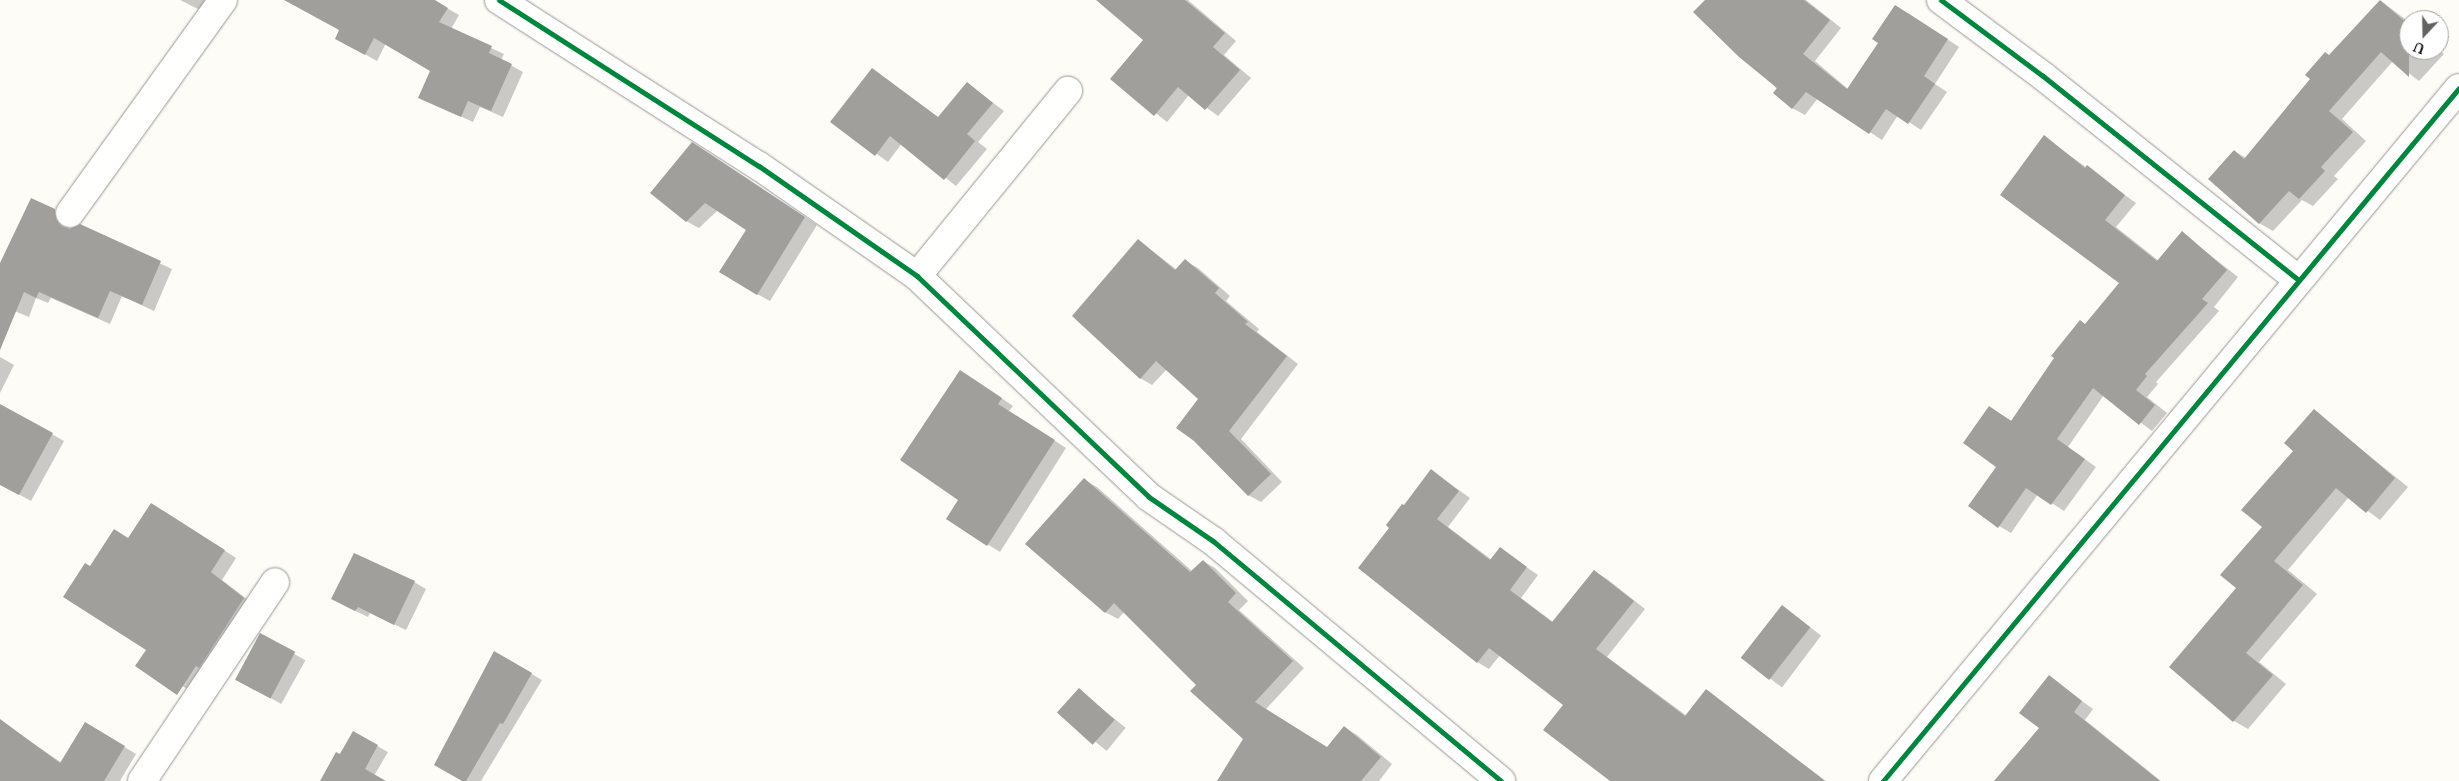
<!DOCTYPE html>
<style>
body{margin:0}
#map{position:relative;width:2459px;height:781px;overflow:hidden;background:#fdfcf7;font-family:Lora,serif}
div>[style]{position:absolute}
.shadow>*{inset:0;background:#0003;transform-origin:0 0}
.building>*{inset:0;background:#a19f9c;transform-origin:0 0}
.roads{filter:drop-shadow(0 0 1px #979795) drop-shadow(0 0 1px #979795)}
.minor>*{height:28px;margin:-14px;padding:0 14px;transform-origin:14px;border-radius:14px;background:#fffffe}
.cycleway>*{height:5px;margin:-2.5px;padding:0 2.5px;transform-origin:2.5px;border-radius:2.5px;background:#00873e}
span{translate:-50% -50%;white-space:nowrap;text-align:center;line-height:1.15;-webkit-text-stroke:5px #fff;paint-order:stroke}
.north{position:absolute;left:2399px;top:10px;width:50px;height:50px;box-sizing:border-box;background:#fff;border:1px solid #a0a0a0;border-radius:50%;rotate:201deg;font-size:14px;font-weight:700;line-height:20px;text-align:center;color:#111}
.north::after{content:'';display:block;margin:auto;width:18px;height:22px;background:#646362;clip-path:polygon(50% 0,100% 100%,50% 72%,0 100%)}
</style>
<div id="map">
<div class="shadow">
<i style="clip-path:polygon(180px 0,221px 0,210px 15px)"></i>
<i style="clip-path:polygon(288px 0,433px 0,459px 15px,451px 29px,504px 54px,501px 60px,523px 72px,503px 117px,480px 107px,473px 122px,420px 98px,432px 71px,386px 43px,377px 61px,348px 45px,341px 30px)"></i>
<i style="clip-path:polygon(1098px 0,1188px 0,1236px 41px,1224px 55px,1251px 78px,1218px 116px,1189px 95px,1167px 122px,1112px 79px,1145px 40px)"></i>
<i style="clip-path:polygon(1705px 0,1806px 0,1841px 28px,1815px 61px,1848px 89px,1908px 13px,1959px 47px,1935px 84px,1947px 92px,1921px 130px,1898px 115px,1882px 140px,1818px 98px,1805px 115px,1792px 108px)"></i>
<i style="clip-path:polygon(2381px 1px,2409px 22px,2409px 50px,2439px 49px,2444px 54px,2419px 81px,2393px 61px,2342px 119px,2366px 141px,2334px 176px,2338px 179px,2313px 206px,2302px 200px,2273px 231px,2259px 223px,2234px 151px,2246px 158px,2330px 56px)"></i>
<i style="clip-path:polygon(872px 70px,939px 118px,968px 84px,1004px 111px,978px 142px,987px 149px,956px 186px,902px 143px,888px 162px,832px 122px)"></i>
<i style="clip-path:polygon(2044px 137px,2136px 203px,2116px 227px,2159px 261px,2182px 233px,2238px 277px,2214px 307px,2219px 311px,2156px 382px,2158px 384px,2147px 397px,2167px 413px,2152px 431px,2104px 395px,2068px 447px,2096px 467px,2064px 511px,2038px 494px,2011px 533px,1999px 526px,1998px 466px,1990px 408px,2012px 421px,2120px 283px)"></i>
<i style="clip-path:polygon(705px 151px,817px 225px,770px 301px,757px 294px,748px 229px,718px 210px,699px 228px,686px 221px)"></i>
<i style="clip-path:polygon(55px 211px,67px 218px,70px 230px,80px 226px,172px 269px,154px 311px,122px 296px,110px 324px,51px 298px,48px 303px,36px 298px,29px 317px,0 305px,0 266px)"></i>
<i style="clip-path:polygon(1138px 240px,1177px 270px,1185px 261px,1198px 268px,1230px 296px,1226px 301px,1259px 329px,1257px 332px,1298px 364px,1241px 439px,1282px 482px,1261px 502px,1248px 495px,1200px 399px,1167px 369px,1152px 385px,1140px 378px)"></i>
<i style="clip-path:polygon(0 357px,14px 365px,0 393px)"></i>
<i style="clip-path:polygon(972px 378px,1013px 406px,1009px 411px,1066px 448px,1000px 552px,947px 519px,960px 499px)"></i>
<i style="clip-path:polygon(4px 407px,64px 441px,31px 501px,0 484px,0 415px)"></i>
<i style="clip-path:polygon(2314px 411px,2408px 487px,2380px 520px,2349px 497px,2288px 570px,2317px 594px,2259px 662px,2286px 684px,2248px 729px,2234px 721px,2238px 588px)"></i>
<i style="clip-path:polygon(1432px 471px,1470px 498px,1448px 527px,1492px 560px,1500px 549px,1538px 575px,1521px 598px,1553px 622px,1595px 572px,1607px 579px,1645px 609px,1607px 657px,1687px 716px,1706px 691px,1826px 781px,1612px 781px,1565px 705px,1500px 655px,1489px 669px,1477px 662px,1391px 527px)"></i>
<i style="clip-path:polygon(1084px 480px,1097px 487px,1192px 571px,1203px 561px,1215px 568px,1248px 601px,1239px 610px,1304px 668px,1266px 709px,1327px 748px,1345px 728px,1357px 735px,1392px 764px,1379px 781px,1218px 781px,1245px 739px,1198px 685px,1124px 612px,1118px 619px,1105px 612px)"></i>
<i style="clip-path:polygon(164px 511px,236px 558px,222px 580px,256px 606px,195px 693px,180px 685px,148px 650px,91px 567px)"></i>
<i style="clip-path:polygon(414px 582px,426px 589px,406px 630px,370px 613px,368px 617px,345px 606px)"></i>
<i style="left:1782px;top:606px;width:49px;height:65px;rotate:37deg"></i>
<i style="left:260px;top:635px;width:52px;height:50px;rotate:29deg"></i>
<i style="clip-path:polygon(495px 653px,542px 680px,481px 781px,464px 781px)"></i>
<i style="clip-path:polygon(2049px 677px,2093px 709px,2085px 720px,2161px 781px,2005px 781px,2041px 728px)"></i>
<i style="left:1079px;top:690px;width:60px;height:30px;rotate:39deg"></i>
<i style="clip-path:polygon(0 721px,62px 763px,98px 731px,136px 754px,120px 781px,4px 781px,0 778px)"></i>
<i style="clip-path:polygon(354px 733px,388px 752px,371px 781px,321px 781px)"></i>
</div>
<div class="building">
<i style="clip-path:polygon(284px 0,435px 0,448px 8px,439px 22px,492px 46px,489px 53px,512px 64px,491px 111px,468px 101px,461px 117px,418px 98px,430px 71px,374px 38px,365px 55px,335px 39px,339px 30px)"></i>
<i style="clip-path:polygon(1096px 0,1185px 0,1225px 33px,1213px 47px,1240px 70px,1205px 110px,1178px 87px,1154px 116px,1110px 79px,1143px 40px)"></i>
<i style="clip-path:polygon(1705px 0,1804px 0,1830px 20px,1803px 54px,1847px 89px,1878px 43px,1872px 39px,1895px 5px,1948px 39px,1924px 76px,1935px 84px,1908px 124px,1886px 109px,1869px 134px,1806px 92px,1792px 109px,1773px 93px,1777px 88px,1739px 57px,1693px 12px)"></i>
<i style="clip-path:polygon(2380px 0,2409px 25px,2409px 77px,2381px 52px,2329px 111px,2353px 132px,2321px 167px,2325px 171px,2299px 199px,2289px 191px,2259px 224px,2208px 179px,2234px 150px,2244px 159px,2310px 79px,2305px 75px,2325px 52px,2329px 55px)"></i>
<i style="clip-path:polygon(872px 68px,938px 117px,967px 82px,993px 103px,967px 134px,975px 141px,944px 180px,890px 136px,875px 156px,830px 122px)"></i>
<i style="clip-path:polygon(2044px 135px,2085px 168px,2087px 165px,2125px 195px,2105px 220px,2157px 261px,2182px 231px,2227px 270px,2202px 299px,2208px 303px,2145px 374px,2147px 376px,2136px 390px,2155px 405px,2139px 425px,2093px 388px,2057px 439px,2085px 459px,2051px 505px,2026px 488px,1998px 528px,1968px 506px,1996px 467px,1963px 443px,1989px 406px,2011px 421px,2054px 358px,2051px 356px,2080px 320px,2085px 324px,2119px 283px,2000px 195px)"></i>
<i style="clip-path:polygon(692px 142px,805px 217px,757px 295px,719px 272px,746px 230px,705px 203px,686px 222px,650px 193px)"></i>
<i style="clip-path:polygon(31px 198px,55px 209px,56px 219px,61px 226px,69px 229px,80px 224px,161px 261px,142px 305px,110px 291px,98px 318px,39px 292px,36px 298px,24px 292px,0 350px,0 263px)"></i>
<i style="clip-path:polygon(1138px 239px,1175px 270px,1185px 259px,1219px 288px,1215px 293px,1248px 322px,1245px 324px,1287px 356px,1229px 431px,1271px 474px,1248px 496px,1194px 441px,1176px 428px,1198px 399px,1156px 361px,1140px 379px,1072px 316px)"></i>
<i style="clip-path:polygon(960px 370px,1002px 398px,998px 404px,1055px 440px,987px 546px,946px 519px,958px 500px,900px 460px)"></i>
<i style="clip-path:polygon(0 404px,53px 433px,19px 495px,0 485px)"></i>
<i style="clip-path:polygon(2314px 409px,2395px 478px,2366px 513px,2336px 488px,2274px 561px,2303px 585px,2246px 653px,2273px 675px,2233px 722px,2169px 667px,2236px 588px,2220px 575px,2262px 527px,2241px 510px,2293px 451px,2284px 443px)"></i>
<i style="clip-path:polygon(1431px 469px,1459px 491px,1437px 519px,1490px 560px,1500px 547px,1527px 567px,1510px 590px,1552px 622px,1594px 570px,1634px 601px,1596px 649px,1685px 716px,1706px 689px,1825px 781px,1610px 781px,1543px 730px,1563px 705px,1489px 648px,1477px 663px,1358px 568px,1389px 528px,1386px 525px,1402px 504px,1404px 505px)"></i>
<i style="clip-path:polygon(1084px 478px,1190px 572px,1203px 560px,1236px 593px,1228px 602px,1293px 661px,1255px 702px,1327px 747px,1344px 726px,1381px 757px,1361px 781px,1217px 781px,1243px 739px,1190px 691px,1196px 685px,1114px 603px,1105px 613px,1025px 544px)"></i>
<i style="clip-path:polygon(151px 503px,225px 550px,211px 572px,244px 598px,199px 668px,196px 666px,177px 695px,135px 666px,146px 650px,63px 597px,85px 563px,90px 566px,114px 529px,128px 538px)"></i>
<i style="clip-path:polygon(354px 553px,415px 581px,394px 625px,358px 607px,355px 611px,331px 599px)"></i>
<i style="left:1782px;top:605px;width:36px;height:67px;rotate:38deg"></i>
<i style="left:260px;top:633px;width:40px;height:53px;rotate:28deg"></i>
<i style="clip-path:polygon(494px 651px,532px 673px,503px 724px,500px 723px,466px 781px,462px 781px,434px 765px)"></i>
<i style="clip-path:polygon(2049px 675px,2082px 701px,2074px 712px,2160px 781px,1994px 781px,2039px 728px,2019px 713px)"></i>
<i style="left:1079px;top:688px;width:48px;height:33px;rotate:42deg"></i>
<i style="clip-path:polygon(0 719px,60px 763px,85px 722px,125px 746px,104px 781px,0 781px)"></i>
<i style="clip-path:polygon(353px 731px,378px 745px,365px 769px,386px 781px,320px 781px,336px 752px,340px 754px)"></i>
</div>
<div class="roads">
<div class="minor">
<i style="left:499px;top:0;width:308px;rotate:32.6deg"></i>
<i style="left:759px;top:166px;width:193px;rotate:34.8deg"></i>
<i style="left:917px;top:276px;width:320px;rotate:43.6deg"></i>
<i style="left:1149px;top:497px;width:78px;rotate:34.5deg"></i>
<i style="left:1213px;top:541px;width:375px;rotate:39.8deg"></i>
<i style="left:1941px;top:0;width:127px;rotate:36.7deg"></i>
<i style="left:2043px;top:76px;width:325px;rotate:38.6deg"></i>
<i style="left:70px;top:213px;width:262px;rotate:-54.3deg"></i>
<i style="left:917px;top:276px;width:239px;rotate:-50.8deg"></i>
<i style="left:142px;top:781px;width:239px;rotate:-56.2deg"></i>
<i style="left:1883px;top:781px;width:901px;rotate:-50.27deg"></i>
</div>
</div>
<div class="cycleway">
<i style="left:499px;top:0;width:308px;rotate:32.6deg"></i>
<i style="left:759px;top:166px;width:193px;rotate:34.8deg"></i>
<i style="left:917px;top:276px;width:320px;rotate:43.6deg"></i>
<i style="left:1149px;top:497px;width:78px;rotate:34.5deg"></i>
<i style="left:1213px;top:541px;width:375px;rotate:39.8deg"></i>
<i style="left:1941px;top:0;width:127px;rotate:36.7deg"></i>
<i style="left:2043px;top:76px;width:325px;rotate:38.6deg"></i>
<i style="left:1883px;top:781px;width:901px;rotate:-50.27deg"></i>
</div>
<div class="north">U</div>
</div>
